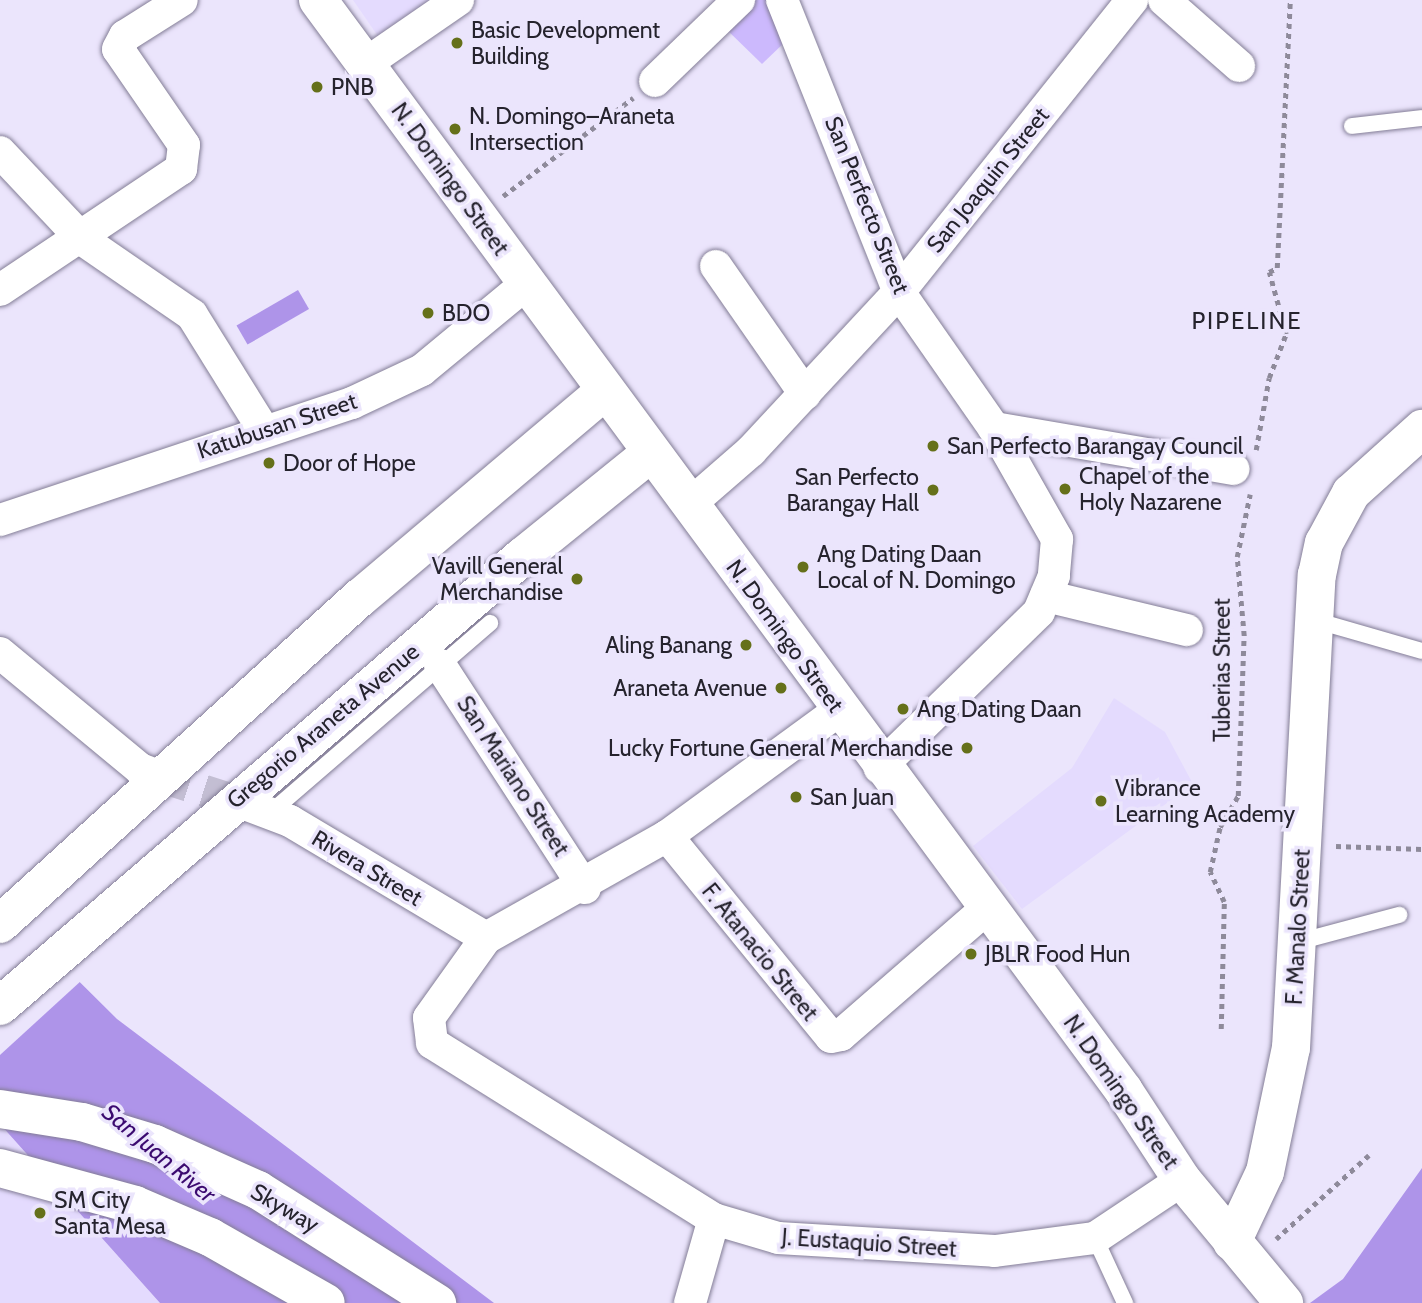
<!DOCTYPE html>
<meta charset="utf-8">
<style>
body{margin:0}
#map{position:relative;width:1422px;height:1303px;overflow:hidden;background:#ebe5fc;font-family:Cabin,sans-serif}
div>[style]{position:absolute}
.built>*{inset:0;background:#e4dbfe}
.green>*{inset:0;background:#ccb9fd}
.water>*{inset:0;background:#ae94e9;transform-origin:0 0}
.pier>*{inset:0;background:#ebe5fc}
.street-tunnel>*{height:32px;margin-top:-16px;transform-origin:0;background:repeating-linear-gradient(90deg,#c3bed3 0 32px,transparent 0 48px)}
.path>*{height:4.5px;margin-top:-2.25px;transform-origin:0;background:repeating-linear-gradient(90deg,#8e8a9a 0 5px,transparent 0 10px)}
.roads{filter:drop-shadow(0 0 2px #837d96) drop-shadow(0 0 2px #837d96)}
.lane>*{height:16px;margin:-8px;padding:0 8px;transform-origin:8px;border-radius:8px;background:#fff}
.street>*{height:32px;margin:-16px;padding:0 16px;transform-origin:16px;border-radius:16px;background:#fff}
.secondary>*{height:38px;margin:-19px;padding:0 19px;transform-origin:19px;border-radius:19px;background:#fff}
.highway>*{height:38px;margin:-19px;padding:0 19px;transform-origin:19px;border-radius:19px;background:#fff}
.dots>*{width:19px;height:19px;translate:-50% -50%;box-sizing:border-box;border:4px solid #ebe5fc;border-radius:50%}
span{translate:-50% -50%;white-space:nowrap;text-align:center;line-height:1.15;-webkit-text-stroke:7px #ebe5fc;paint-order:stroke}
.poi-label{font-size:23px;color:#25232d}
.left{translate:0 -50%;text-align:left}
.right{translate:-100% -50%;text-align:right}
.street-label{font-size:23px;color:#25232d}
.neighbourhood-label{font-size:24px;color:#25232d;letter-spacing:2px}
.water-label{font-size:24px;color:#3b0a70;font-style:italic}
</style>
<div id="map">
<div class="built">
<i style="clip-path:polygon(353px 0,440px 0,382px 42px)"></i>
<i style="clip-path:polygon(1114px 698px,1165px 732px,1193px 784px,1022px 909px,973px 846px,1072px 768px)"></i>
<i style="clip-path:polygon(0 1124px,160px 1303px,0 1303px)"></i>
</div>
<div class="green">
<i style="clip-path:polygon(751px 0,768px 0,786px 41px,762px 64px,724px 27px)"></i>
</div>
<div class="water">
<i style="left:298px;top:290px;width:22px;height:71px;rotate:60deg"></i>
<i style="clip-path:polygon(0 903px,117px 1019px,494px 1303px,160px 1303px,0 1124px)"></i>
<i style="clip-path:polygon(1422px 1168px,1422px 1303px,1310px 1303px,1343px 1279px)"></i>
</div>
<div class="pier">
<i style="clip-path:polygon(4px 902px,82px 980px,0 1055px,0 905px)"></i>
</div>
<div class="street-tunnel">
<i style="left:158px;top:776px;width:91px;rotate:17.8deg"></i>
</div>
<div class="path">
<i style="left:503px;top:196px;width:163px;rotate:-37deg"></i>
<i style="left:1256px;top:450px;width:73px;rotate:-79.8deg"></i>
<i style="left:1269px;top:378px;width:47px;rotate:-68.9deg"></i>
<i style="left:1286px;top:334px;width:64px;rotate:-105.3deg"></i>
<i style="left:1269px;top:272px;width:9px;rotate:-27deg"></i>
<i style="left:1277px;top:268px;width:268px;rotate:-87.2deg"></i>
<i style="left:1336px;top:846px;width:86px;rotate:2deg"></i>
<i style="left:1221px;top:1029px;width:127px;rotate:-88.6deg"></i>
<i style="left:1224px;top:902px;width:33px;rotate:-115deg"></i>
<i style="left:1210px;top:872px;width:46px;rotate:-77.5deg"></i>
<i style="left:1220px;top:827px;width:36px;rotate:-60deg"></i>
<i style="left:1238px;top:796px;width:160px;rotate:-87.9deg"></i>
<i style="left:1244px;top:636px;width:79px;rotate:-95.1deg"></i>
<i style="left:1237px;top:557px;width:64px;rotate:-78.3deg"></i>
<i style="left:1276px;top:1239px;width:125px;rotate:-42.1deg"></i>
</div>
<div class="roads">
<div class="lane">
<i style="left:1352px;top:126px;width:70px;rotate:-6.5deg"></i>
<i style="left:1314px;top:620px;width:112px;rotate:16deg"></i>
<i style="left:270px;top:813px;width:291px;rotate:-40.8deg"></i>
<i style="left:1298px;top:942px;width:105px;rotate:-15deg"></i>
<i style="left:1095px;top:1238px;width:72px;rotate:65.2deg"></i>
</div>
<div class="street">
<i style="left:782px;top:0;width:315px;rotate:68.2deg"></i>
<i style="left:899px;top:292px;width:166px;rotate:55.1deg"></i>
<i style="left:994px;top:428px;width:128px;rotate:60.4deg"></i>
<i style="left:1057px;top:539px;width:37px;rotate:95deg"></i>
<i style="left:1054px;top:576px;width:39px;rotate:113deg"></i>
<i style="left:1039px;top:612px;width:223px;rotate:135.7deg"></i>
<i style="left:1164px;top:0;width:100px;rotate:41.3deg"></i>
<i style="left:365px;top:64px;width:113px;rotate:-34.5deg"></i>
<i style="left:655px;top:81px;width:117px;rotate:-44deg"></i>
<i style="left:0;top:152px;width:121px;rotate:46.7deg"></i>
<i style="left:83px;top:240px;width:132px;rotate:34.5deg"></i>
<i style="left:192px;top:315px;width:134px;rotate:58.1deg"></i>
<i style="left:716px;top:266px;width:156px;rotate:55.2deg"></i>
<i style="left:0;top:290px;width:218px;rotate:-33.8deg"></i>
<i style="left:181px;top:169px;width:24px;rotate:-83deg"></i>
<i style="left:184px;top:145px;width:116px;rotate:-124.5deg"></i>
<i style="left:118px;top:49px;width:15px;rotate:-62deg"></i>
<i style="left:125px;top:36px;width:67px;rotate:-32.3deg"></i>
<i style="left:994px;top:428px;width:243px;rotate:9.7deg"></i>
<i style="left:690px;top:504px;width:81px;rotate:-41deg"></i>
<i style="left:751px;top:451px;width:217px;rotate:-47.1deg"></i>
<i style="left:899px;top:292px;width:374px;rotate:-51.4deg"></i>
<i style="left:0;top:520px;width:371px;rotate:-18.4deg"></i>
<i style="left:352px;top:403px;width:77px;rotate:-25.2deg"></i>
<i style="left:422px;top:370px;width:136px;rotate:-39.6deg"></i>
<i style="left:1046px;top:596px;width:145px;rotate:13.6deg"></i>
<i style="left:0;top:653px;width:182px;rotate:39.6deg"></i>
<i style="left:140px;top:769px;width:19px;rotate:21deg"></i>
<i style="left:440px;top:665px;width:266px;rotate:57deg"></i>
<i style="left:838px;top:711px;width:212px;rotate:143.8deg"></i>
<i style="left:667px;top:836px;width:208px;rotate:150.6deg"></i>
<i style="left:486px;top:938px;width:98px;rotate:125.5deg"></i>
<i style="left:429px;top:1018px;width:25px;rotate:83deg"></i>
<i style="left:432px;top:1043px;width:332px;rotate:32deg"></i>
<i style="left:714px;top:1219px;width:67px;rotate:16.5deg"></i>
<i style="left:778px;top:1238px;width:217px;rotate:3.4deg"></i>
<i style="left:995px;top:1251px;width:101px;rotate:-7.4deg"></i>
<i style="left:1095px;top:1238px;width:105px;rotate:-33.7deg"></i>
<i style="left:245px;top:804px;width:48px;rotate:20.7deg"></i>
<i style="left:290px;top:821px;width:228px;rotate:30.8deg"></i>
<i style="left:667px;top:836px;width:259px;rotate:50.8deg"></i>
<i style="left:831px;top:1037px;width:10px;rotate:-11deg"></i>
<i style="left:841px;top:1035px;width:195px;rotate:-41deg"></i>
<i style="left:690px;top:1303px;width:87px;rotate:-74.1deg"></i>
</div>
<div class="secondary">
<i style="left:318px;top:0;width:1356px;rotate:53.54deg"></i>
<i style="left:1124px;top:1091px;width:106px;rotate:56.9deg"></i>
<i style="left:1182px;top:1180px;width:160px;rotate:50.3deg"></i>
<i style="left:0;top:924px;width:487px;rotate:-42.2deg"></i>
<i style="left:361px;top:597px;width:318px;rotate:-40.2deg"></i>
<i style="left:0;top:1006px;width:689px;rotate:-40.7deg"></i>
<i style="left:522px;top:557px;width:166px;rotate:-38.9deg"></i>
<i style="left:1232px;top:1242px;width:77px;rotate:-64.8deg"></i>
<i style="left:1265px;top:1172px;width:127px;rotate:-78.2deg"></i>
<i style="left:1291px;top:1048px;width:474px;rotate:-86.9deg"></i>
<i style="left:1317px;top:575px;width:33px;rotate:-78deg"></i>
<i style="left:1324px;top:543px;width:57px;rotate:-61.6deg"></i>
<i style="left:1351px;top:493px;width:96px;rotate:-42deg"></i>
</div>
<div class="highway">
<i style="left:0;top:1109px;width:83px;rotate:9deg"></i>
<i style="left:82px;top:1122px;width:76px;rotate:16.8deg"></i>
<i style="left:155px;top:1144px;width:113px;rotate:24.1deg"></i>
<i style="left:258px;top:1190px;width:212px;rotate:32.3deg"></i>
<i style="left:0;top:1168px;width:140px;rotate:15.3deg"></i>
<i style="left:135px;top:1205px;width:82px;rotate:23.1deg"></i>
<i style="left:210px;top:1237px;width:133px;rotate:29.6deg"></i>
</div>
</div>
<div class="dots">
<i style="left:457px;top:43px;background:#65701a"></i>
<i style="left:317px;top:87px;background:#65701a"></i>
<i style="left:455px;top:129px;background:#65701a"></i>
<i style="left:428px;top:313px;background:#65701a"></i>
<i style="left:933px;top:446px;background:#65701a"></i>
<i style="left:269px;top:463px;background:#65701a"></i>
<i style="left:1065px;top:489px;background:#65701a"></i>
<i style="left:933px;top:490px;background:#65701a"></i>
<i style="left:803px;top:567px;background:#65701a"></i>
<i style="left:577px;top:579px;background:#65701a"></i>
<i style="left:746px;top:645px;background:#65701a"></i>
<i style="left:781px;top:688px;background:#65701a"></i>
<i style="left:903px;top:709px;background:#65701a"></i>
<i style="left:967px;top:748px;background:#65701a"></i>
<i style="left:796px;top:797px;background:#65701a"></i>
<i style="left:1101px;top:801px;background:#65701a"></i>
<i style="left:971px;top:954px;background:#65701a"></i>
<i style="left:40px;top:1213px;background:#65701a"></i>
</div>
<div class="poi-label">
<span class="left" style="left:471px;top:43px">Basic Development<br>Building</span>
<span class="left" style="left:331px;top:87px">PNB</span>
<span class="left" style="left:469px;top:129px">N. Domingo–Araneta<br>Intersection</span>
<span class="left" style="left:442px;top:313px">BDO</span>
<span class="left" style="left:947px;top:446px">San Perfecto Barangay Council</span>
<span class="left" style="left:283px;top:463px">Door of Hope</span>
<span class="left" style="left:1079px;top:489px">Chapel of the<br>Holy Nazarene</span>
<span class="right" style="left:919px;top:490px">San Perfecto<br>Barangay Hall</span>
<span class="left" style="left:817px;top:567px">Ang Dating Daan<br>Local of N. Domingo</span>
<span class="right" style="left:563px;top:579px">Vavill General<br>Merchandise</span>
<span class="right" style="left:732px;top:645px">Aling Banang</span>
<span class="right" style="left:767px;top:688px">Araneta Avenue</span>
<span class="left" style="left:917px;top:709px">Ang Dating Daan</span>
<span class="right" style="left:953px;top:748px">Lucky Fortune General Merchandise</span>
<span class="left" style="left:1115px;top:801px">Vibrance<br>Learning Academy</span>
<span class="left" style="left:810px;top:797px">San Juan</span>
<span class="left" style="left:985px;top:954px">JBLR Food Hun</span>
<span class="left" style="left:54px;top:1213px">SM City<br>Santa Mesa</span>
</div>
<div class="street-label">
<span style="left:450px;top:179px;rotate:54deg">N. Domingo Street</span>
<span style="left:988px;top:180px;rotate:-51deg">San Joaquin Street</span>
<span style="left:867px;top:205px;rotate:68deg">San Perfecto Street</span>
<span style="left:277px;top:426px;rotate:-18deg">Katubusan Street</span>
<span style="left:785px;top:636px;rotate:54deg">N. Domingo Street</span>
<span style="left:1222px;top:670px;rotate:-90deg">Tuberias Street</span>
<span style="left:323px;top:726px;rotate:-40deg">Gregorio Araneta Avenue</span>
<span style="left:513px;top:776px;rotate:57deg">San Mariano Street</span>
<span style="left:367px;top:868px;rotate:31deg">Rivera Street</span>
<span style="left:1298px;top:927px;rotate:-87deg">F. Manalo Street</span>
<span style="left:760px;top:952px;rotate:51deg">F. Atanacio Street</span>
<span style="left:1121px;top:1092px;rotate:55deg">N. Domingo Street</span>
<span style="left:285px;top:1208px;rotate:30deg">Skyway</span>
<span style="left:869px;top:1243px;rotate:4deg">J. Eustaquio Street</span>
</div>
<div class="neighbourhood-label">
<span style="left:1247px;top:321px">PIPELINE</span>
</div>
<div class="water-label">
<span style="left:159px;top:1153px;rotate:40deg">San Juan River</span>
</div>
</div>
